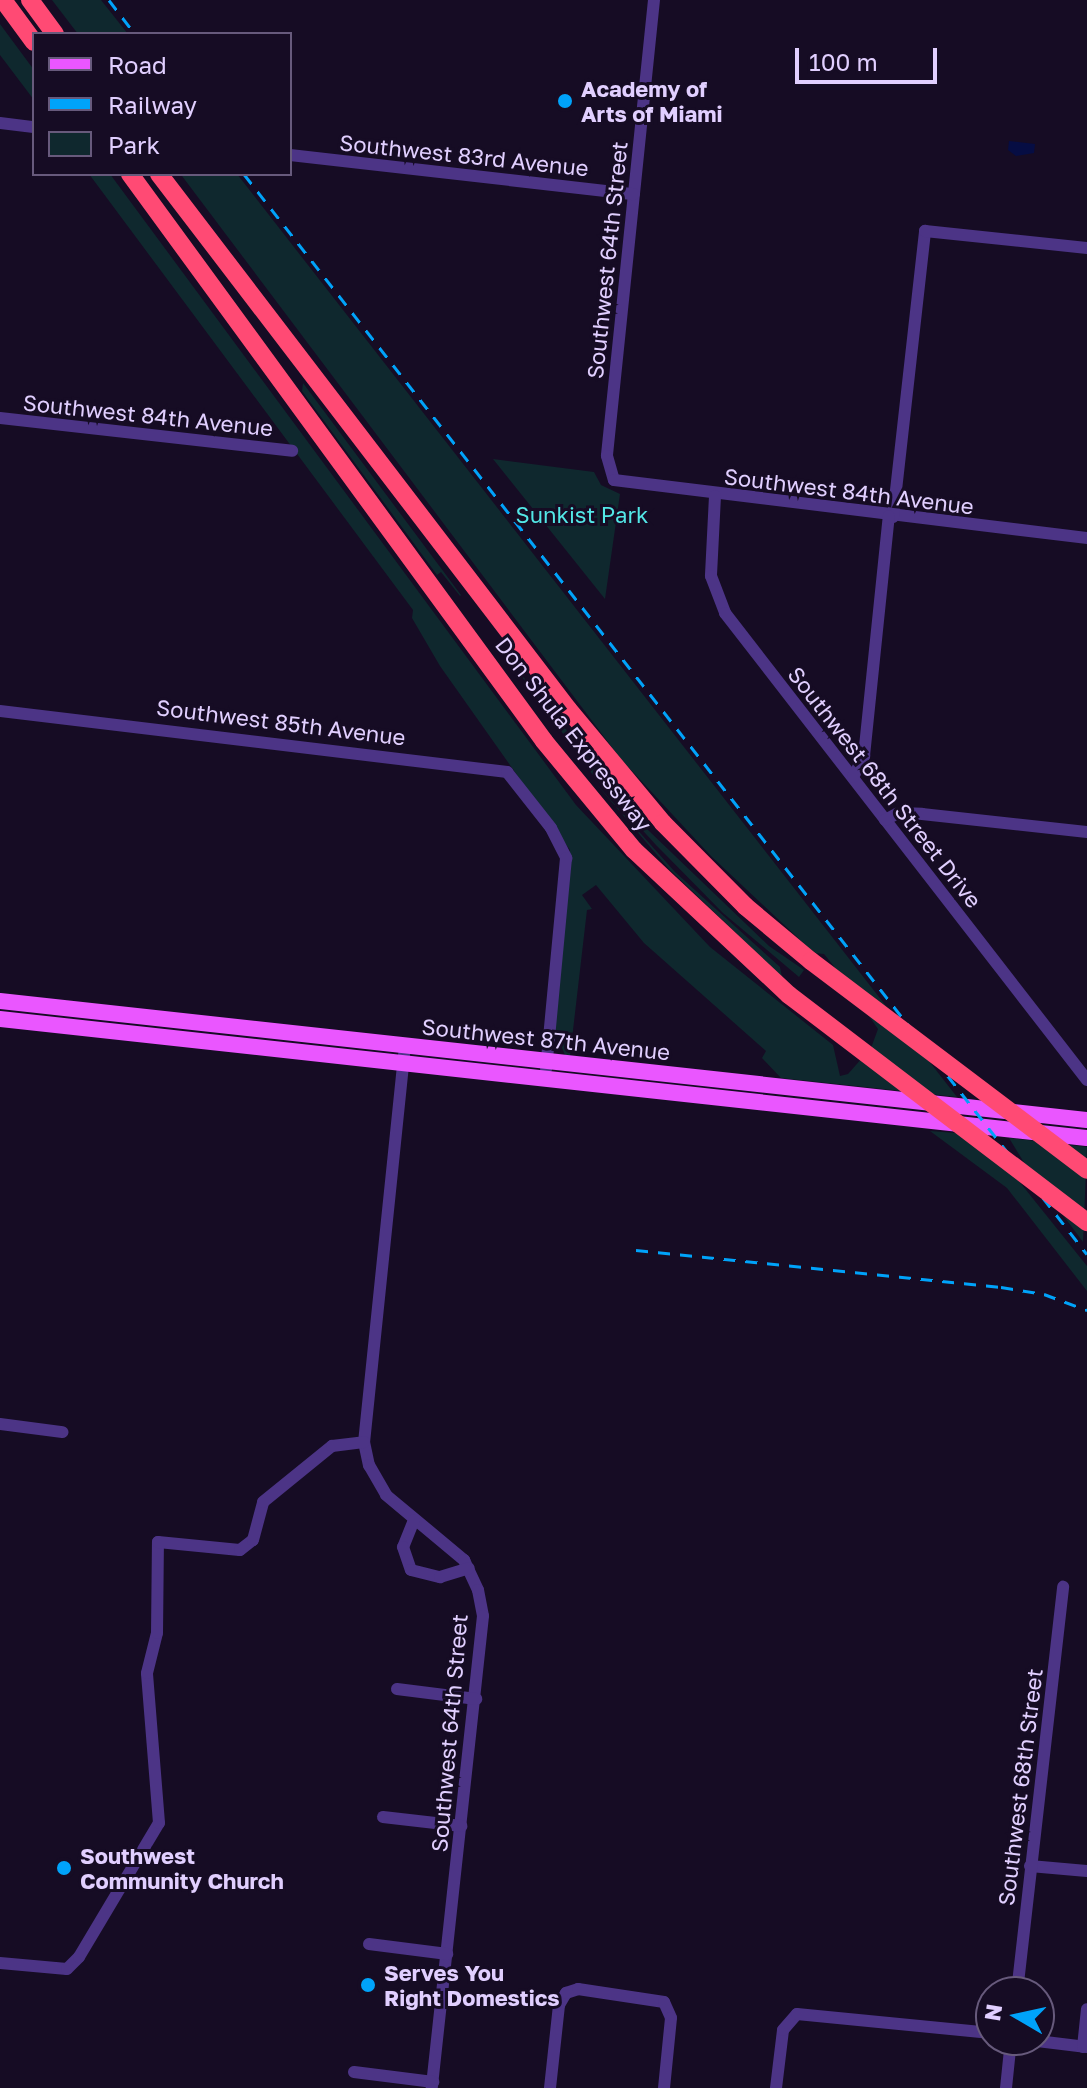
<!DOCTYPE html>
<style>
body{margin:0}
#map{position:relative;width:1087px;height:2088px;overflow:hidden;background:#160c24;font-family:"Golos Text",sans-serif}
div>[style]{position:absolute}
.green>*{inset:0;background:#0f282e}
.water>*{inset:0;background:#060d43}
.minor>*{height:12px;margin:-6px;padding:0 6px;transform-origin:6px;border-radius:6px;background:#4c3486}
.major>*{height:16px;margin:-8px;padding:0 8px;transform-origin:8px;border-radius:8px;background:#ea56ff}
.highway>*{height:18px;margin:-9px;padding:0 9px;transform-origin:9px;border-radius:9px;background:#ff4a74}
.rail>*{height:3px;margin-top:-1.5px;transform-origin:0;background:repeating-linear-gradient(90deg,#00a3fa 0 12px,transparent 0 22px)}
.highway-bridge>*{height:18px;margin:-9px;padding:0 9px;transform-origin:9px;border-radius:9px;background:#ff4a74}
.dots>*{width:22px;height:22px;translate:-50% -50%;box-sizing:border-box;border:4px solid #160c24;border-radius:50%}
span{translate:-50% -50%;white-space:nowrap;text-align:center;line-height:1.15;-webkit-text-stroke:6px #160c24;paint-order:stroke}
.poi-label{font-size:22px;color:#e1cfff;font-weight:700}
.left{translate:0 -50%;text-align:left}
.street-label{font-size:22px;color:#e1cfff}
.park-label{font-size:22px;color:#53e7e7}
.legend{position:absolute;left:32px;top:32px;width:260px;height:144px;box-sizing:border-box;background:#160c24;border:2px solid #675a7c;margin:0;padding:10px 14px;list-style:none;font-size:24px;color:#e1cfff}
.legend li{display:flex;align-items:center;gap:16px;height:40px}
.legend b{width:40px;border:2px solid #675a7c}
.north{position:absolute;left:975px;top:1976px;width:80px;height:80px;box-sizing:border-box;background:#160c24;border:2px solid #675a7c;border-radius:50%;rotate:279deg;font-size:22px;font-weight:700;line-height:32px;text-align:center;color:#e1cfff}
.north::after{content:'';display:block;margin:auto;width:28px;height:36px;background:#00a3fa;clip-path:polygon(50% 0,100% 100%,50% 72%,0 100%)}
.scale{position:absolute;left:795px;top:48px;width:142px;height:36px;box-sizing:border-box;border:4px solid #e1cfff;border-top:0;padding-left:10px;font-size:24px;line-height:28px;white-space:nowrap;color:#e1cfff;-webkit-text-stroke:6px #160c24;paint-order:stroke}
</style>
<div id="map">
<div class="green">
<i style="clip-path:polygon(52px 0,101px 0,128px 34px,78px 34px)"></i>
<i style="clip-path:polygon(0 24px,34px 70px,34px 100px,0 55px)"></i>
<i style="clip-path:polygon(89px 174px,110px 174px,576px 805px,710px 947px,833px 1045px,840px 1076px,848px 1074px,871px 1048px,878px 1029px,833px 965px,824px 954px,814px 953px,711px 856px,620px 758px,182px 176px,237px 174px,957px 1097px,781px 1078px,762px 1058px,766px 1051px,644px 943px,596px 885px,582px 895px,592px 909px,587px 910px,570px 1056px,565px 1055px,555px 1031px,570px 850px,440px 666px,412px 618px,413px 610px)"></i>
<i style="clip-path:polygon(303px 383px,461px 595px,460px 596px,441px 572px,437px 575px,302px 391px)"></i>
<i style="clip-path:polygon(493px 459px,594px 472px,601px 485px,620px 494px,605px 599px)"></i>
<i style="clip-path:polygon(512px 663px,647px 829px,769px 946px,804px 970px,799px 977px,723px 913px,656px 845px,595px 778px)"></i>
<i style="clip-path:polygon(593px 780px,675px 872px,780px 967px,782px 977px,669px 869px)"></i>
<i style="clip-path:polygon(930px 1131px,982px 1135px,1087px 1266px,1087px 1291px,1007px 1188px)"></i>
<i style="clip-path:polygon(1009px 1138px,1087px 1147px,1083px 1242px,1025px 1164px)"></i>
</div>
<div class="water">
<i style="clip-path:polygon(1009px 141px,1035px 144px,1034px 153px,1016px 156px,1008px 150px)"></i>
</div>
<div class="minor">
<i style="left:654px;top:0;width:458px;rotate:95.9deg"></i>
<i style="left:607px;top:456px;width:25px;rotate:74deg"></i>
<i style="left:614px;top:480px;width:477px;rotate:7deg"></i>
<i style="left:0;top:123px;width:34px;rotate:7deg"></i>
<i style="left:290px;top:155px;width:346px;rotate:6.5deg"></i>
<i style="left:0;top:418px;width:294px;rotate:6.4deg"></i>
<i style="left:715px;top:496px;width:80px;rotate:92.9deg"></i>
<i style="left:711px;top:576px;width:40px;rotate:69deg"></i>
<i style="left:725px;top:613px;width:591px;rotate:52.22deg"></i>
<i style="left:893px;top:517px;width:288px;rotate:-83.6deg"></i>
<i style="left:925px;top:231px;width:163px;rotate:6deg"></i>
<i style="left:0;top:711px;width:511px;rotate:6.86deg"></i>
<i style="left:507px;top:772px;width:71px;rotate:51.8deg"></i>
<i style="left:551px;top:828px;width:34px;rotate:63deg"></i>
<i style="left:566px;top:858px;width:212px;rotate:95.4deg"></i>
<i style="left:853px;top:777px;width:24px;rotate:-62deg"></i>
<i style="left:864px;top:756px;width:241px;rotate:-84.1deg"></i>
<i style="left:885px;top:820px;width:15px;rotate:-28deg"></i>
<i style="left:898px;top:813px;width:24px;rotate:2deg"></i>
<i style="left:922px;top:814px;width:166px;rotate:6.2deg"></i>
<i style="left:405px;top:1046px;width:398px;rotate:95.9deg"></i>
<i style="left:364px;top:1442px;width:24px;rotate:78deg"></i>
<i style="left:369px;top:1465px;width:34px;rotate:60deg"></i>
<i style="left:386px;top:1495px;width:102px;rotate:39.8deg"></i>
<i style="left:464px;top:1560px;width:33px;rotate:65deg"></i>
<i style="left:478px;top:1590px;width:26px;rotate:79deg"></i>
<i style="left:483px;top:1616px;width:475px;rotate:96.2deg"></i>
<i style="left:0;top:1424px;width:63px;rotate:7.4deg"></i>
<i style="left:414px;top:1520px;width:29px;rotate:112deg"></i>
<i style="left:403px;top:1547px;width:24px;rotate:71deg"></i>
<i style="left:411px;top:1570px;width:30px;rotate:14deg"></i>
<i style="left:440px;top:1577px;width:30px;rotate:-17deg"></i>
<i style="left:397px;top:1689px;width:80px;rotate:7.2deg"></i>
<i style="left:383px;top:1817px;width:79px;rotate:6.6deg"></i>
<i style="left:1030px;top:1866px;width:57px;rotate:5deg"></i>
<i style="left:369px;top:1944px;width:79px;rotate:7.3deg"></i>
<i style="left:0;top:1963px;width:67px;rotate:5.1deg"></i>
<i style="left:67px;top:1969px;width:17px;rotate:-45deg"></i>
<i style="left:79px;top:1957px;width:156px;rotate:-59.2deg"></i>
<i style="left:159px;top:1823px;width:150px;rotate:-94.6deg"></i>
<i style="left:147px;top:1673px;width:41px;rotate:-76deg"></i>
<i style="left:157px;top:1633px;width:91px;rotate:-89.4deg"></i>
<i style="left:158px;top:1542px;width:82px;rotate:5.6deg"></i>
<i style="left:240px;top:1550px;width:16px;rotate:-38deg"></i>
<i style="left:253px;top:1540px;width:39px;rotate:-75deg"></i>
<i style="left:263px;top:1502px;width:89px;rotate:-39.1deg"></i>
<i style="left:332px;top:1446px;width:32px;rotate:-7deg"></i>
<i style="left:1017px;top:1992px;width:408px;rotate:-83.5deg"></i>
<i style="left:1029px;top:2040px;width:58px;rotate:6.9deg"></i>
<i style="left:1083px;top:2047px;width:38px;rotate:-84deg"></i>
<i style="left:354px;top:2072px;width:80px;rotate:7.2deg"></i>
<i style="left:550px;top:2088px;width:83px;rotate:-83.8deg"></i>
<i style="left:559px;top:2005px;width:14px;rotate:-60deg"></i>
<i style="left:566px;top:1993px;width:13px;rotate:-18deg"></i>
<i style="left:578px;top:1989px;width:87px;rotate:8.6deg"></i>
<i style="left:664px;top:2002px;width:17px;rotate:66deg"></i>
<i style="left:671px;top:2018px;width:70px;rotate:95.7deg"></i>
<i style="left:776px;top:2088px;width:58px;rotate:-83.1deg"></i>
<i style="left:783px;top:2030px;width:21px;rotate:-49deg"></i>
<i style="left:797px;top:2014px;width:195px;rotate:5.6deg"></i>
<i style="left:1006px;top:2088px;width:48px;rotate:-84.1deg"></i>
</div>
<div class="major">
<i style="left:0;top:1001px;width:1093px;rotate:6.25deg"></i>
<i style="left:0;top:1019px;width:1093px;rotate:6.25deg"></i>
</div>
<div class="highway">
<i style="left:3px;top:0;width:52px;rotate:53.6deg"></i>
<i style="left:30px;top:0;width:42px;rotate:53.7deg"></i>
<i style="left:130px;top:174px;width:702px;rotate:53.86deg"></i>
<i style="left:544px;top:741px;width:141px;rotate:50.5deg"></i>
<i style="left:634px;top:850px;width:212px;rotate:43.1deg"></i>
<i style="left:159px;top:174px;width:673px;rotate:52.6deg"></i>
<i style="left:568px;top:709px;width:148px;rotate:50.2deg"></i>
<i style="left:663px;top:823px;width:117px;rotate:45.3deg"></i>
<i style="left:745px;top:906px;width:86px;rotate:39.8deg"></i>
</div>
<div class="rail">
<i style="left:109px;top:0;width:43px;rotate:52.6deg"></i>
<i style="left:244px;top:174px;width:1370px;rotate:52.03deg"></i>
<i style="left:636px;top:1250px;width:367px;rotate:5.8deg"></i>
<i style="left:1001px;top:1287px;width:44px;rotate:9.2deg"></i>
<i style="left:1044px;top:1294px;width:46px;rotate:20.4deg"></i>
</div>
<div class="highway-bridge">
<i style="left:811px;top:961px;width:346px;rotate:37.1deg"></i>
<i style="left:789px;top:995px;width:375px;rotate:37.3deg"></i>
</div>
<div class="dots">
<i style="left:565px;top:101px;background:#00a3fa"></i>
<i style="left:64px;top:1868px;background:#00a3fa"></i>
<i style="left:368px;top:1985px;background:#00a3fa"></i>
</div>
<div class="poi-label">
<span class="left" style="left:581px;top:101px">Academy of<br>Arts of Miami</span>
<span class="left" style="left:80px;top:1868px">Southwest<br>Community Church</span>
<span class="left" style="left:384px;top:1985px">Serves You<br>Right Domestics</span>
</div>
<div class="street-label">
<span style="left:464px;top:155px;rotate:6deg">Southwest 83rd Avenue</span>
<span style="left:607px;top:260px;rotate:-84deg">Southwest 64th Street</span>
<span style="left:148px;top:415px;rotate:6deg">Southwest 84th Avenue</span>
<span style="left:849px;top:491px;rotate:7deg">Southwest 84th Avenue</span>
<span style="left:281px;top:722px;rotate:7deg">Southwest 85th Avenue</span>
<span style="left:574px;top:734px;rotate:52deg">Don Shula Expressway</span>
<span style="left:885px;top:787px;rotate:52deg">Southwest 68th Street Drive</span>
<span style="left:546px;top:1039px;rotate:6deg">Southwest 87th Avenue</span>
<span style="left:449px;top:1733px;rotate:-85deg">Southwest 64th Street</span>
<span style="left:1020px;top:1787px;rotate:-83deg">Southwest 68th Street</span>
</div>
<div class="park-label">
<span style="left:582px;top:515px">Sunkist Park</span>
</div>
<ul class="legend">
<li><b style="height:10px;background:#ea56ff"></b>Road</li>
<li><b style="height:10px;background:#00a3fa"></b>Railway</li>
<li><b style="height:22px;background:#0f282e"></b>Park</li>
</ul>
<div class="north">N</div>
<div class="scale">100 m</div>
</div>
